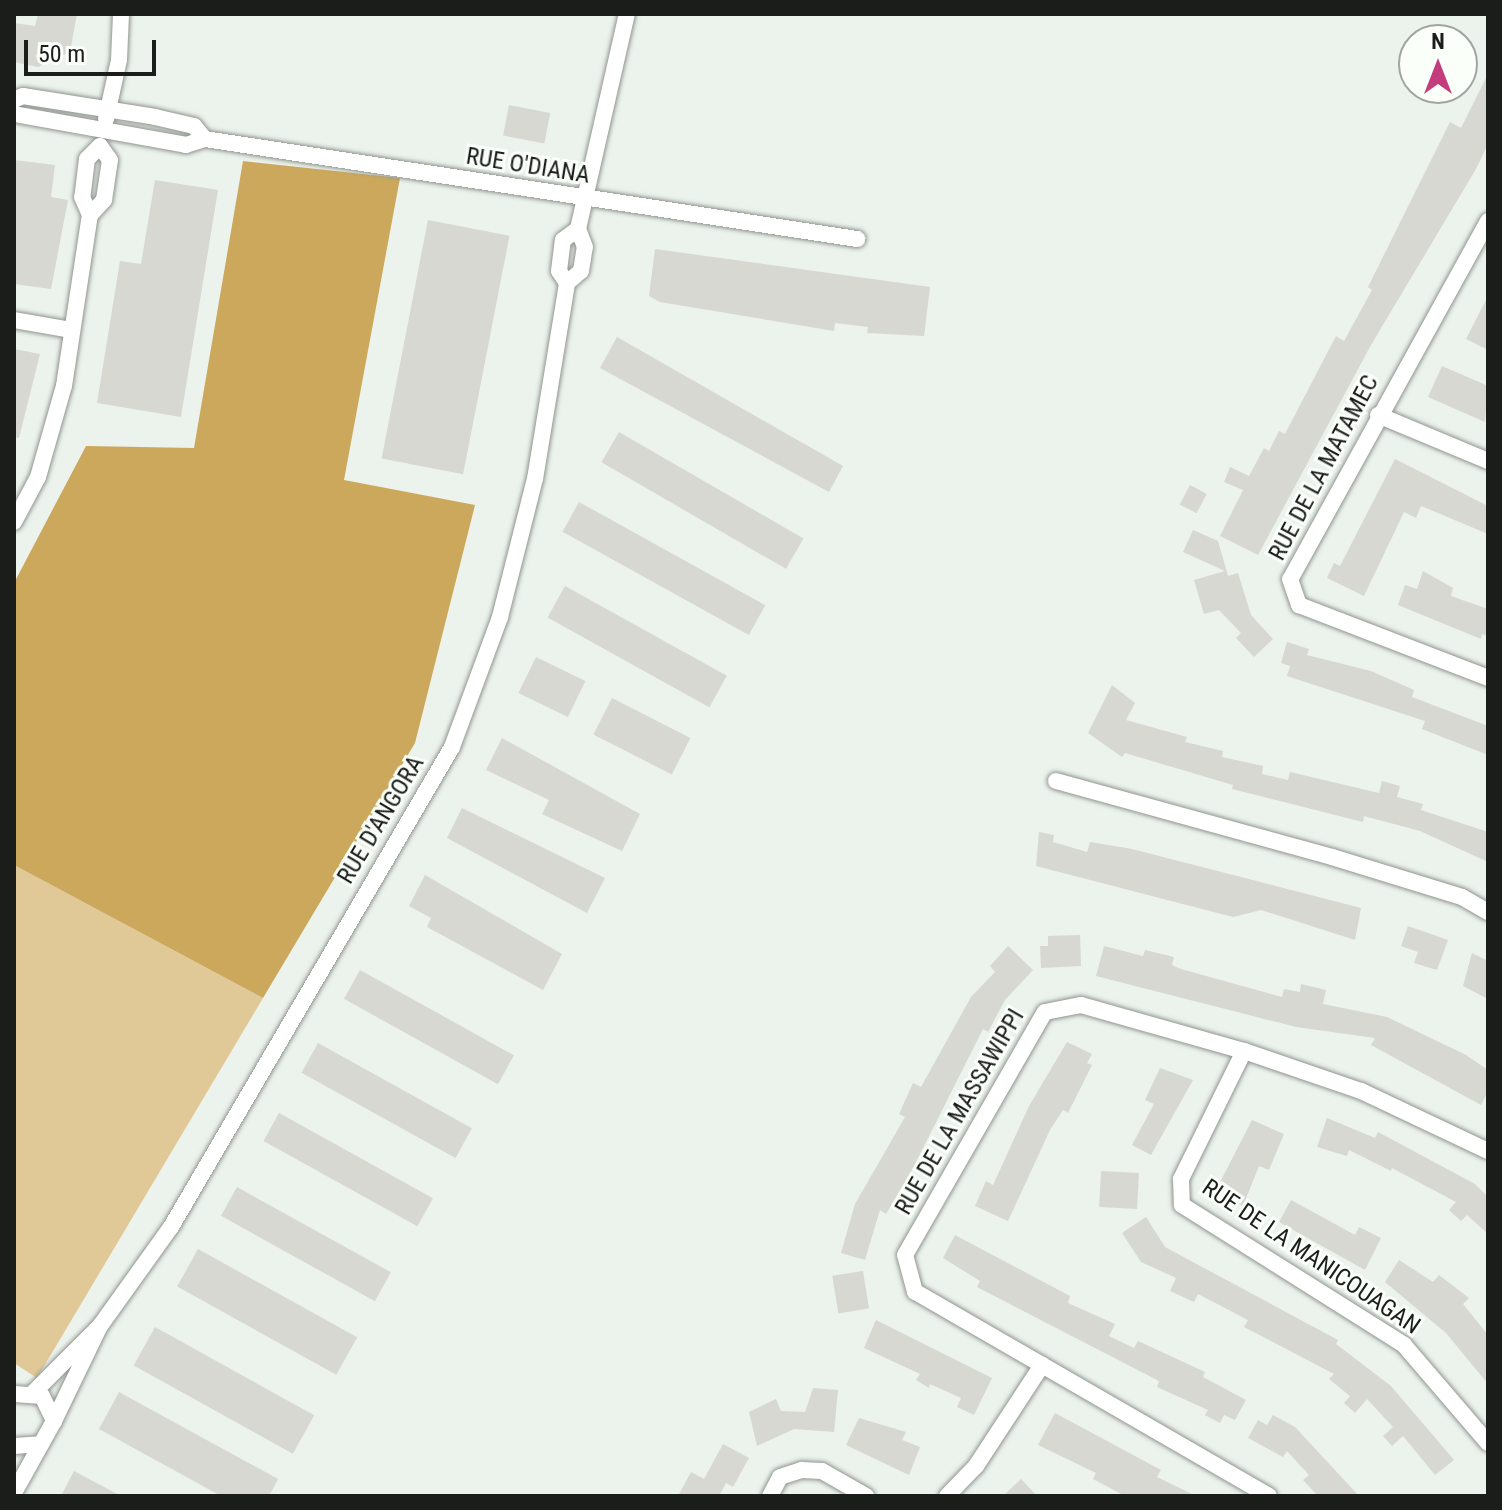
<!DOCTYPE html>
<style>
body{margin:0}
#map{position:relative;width:1502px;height:1510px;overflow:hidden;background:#ecf2ec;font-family:"Roboto Condensed",sans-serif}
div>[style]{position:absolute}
.green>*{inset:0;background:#e0c897}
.forest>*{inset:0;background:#cca85c}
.building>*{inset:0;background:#d7d8d1;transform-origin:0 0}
.roads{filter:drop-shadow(0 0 2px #8f958f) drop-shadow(0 0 2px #8f958f)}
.minor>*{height:16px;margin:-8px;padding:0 8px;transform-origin:8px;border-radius:8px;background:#fff}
span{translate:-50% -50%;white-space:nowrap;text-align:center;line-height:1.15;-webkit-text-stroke:6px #fafffa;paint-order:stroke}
.street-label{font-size:24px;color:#1b1d1b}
.frame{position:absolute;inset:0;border:16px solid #1b1d1b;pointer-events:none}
.north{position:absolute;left:1398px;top:24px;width:80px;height:80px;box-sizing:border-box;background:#fafffa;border:2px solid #a1a5a1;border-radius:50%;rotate:0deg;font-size:22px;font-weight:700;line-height:32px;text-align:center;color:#1b1d1b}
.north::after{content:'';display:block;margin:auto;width:28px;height:36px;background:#c33c7b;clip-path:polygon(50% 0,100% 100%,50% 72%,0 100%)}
.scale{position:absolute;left:24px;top:40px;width:132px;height:36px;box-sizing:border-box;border:4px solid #1b1d1b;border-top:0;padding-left:10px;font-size:24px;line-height:28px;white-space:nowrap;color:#1b1d1b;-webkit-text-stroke:6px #fafffa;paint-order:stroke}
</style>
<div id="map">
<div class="green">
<i style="clip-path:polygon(14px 865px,263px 998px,37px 1378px,14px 1363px)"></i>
</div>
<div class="forest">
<i style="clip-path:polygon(243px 161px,400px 178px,344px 480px,475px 505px,415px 743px,263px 998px,14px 865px,14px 583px,86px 446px,194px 448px)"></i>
</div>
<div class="building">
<i style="clip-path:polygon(38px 14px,77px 14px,70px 52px,38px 67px,14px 62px,14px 23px,35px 26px)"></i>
<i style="clip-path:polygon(1488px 74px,1488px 144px,1476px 169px,1371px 345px,1258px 555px,1220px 536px,1243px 490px,1224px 482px,1230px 467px,1249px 476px,1264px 448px,1269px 451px,1279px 431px,1285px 434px,1336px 336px,1344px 341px,1372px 290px,1368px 287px,1450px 122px,1461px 128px)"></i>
<i style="left:509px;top:105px;width:42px;height:31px;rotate:11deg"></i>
<i style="clip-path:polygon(14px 160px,55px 165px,51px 197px,68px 200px,51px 289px,14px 284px)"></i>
<i style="clip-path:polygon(155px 180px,218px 190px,181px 417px,97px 403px,120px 261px,141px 264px)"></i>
<i style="left:428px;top:220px;width:83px;height:243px;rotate:11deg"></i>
<i style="clip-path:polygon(655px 249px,930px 287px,924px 336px,867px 333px,868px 327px,835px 323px,834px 331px,660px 302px,649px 296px)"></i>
<i style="clip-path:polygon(1488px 296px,1488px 350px,1466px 339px)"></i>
<i style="clip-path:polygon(617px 337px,843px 466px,829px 492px,600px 368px)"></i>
<i style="clip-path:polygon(14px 349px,40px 354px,19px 438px,14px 437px)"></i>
<i style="clip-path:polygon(1442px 366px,1488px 386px,1485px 422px,1428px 397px)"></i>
<i style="left:619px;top:432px;width:213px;height:35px;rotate:30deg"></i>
<i style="clip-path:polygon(1395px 459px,1488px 506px,1488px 534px,1421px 506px,1416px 518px,1404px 512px,1364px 596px,1327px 578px,1334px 563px,1340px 566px)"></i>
<i style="left:1190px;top:485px;width:19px;height:22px;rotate:28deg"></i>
<i style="left:579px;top:502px;width:213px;height:34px;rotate:29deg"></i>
<i style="clip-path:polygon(1193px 530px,1218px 541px,1228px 576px,1238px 573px,1251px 615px,1273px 639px,1254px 657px,1236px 638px,1241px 633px,1219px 610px,1204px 614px,1194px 580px,1225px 571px,1183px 552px)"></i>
<i style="clip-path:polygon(1423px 571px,1453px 588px,1451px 596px,1488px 609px,1488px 636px,1482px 634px,1481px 639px,1398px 605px,1405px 585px,1417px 589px)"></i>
<i style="left:565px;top:586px;width:185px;height:36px;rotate:29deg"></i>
<i style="clip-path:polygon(1287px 642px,1309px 649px,1307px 655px,1371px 671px,1414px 690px,1412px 697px,1488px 726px,1488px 755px,1422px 729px,1425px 721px,1287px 676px,1290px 666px,1281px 663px)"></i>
<i style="left:536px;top:657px;width:55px;height:40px;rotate:26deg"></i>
<i style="clip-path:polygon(1112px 685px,1135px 703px,1126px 720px,1187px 737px,1185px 742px,1223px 751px,1222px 757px,1263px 766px,1262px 774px,1288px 780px,1290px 772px,1379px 793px,1382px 781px,1400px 786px,1397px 797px,1423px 804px,1421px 810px,1488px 832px,1488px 862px,1420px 831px,1364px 816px,1363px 822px,1232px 789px,1233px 785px,1125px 753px,1122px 757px,1088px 733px)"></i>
<i style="left:612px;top:698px;width:88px;height:41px;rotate:27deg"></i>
<i style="clip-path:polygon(502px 738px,640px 814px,622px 851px,542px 814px,549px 800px,486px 770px)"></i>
<i style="clip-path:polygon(462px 808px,605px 878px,587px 913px,447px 838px)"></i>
<i style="clip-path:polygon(1039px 832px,1054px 835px,1053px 842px,1087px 852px,1090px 842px,1132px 849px,1361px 908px,1355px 940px,1261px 910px,1233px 917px,1036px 866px)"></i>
<i style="clip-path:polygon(425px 875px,562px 954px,543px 990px,427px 927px,431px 918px,409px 906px)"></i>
<i style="clip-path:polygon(1408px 926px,1448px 940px,1437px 970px,1414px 963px,1418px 952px,1401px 946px)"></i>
<i style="clip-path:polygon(1080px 935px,1081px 966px,1041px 968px,1040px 946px,1048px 946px,1048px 936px)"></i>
<i style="clip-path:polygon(1008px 946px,1033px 970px,1005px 1000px,988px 1032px,983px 1029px,910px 1174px,886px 1214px,880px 1210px,865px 1260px,841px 1253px,855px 1204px,905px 1117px,899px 1114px,913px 1083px,921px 1087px,971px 997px,995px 972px,990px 966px)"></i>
<i style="clip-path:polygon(1104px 946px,1143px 956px,1145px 950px,1174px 957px,1172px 965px,1181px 969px,1282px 997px,1284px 989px,1300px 992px,1301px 984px,1326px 990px,1323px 1004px,1387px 1017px,1466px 1055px,1488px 1070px,1488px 1091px,1481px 1105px,1371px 1045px,1375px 1038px,1296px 1027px,1096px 976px)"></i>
<i style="clip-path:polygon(1472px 953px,1488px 961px,1488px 999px,1463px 986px)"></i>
<i style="left:360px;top:970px;width:176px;height:33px;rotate:29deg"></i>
<i style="clip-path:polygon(1067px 1042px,1092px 1054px,1087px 1063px,1092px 1065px,1068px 1113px,1063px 1110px,1050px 1130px,1008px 1221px,975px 1206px,986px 1181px,993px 1185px,1029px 1106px)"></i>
<i style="left:318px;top:1043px;width:176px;height:34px;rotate:29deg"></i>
<i style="clip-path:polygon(1160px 1068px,1193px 1080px,1151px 1155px,1132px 1145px,1154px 1104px,1145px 1100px)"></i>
<i style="left:279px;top:1113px;width:176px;height:32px;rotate:29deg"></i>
<i style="clip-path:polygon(1327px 1118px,1375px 1138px,1378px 1132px,1475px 1184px,1488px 1197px,1488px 1234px,1467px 1215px,1461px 1221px,1449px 1210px,1456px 1202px,1392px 1168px,1391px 1171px,1349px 1150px,1347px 1156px,1317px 1147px)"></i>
<i style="clip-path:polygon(1252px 1120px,1284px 1134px,1269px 1170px,1259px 1166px,1243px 1206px,1214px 1194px)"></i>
<i style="left:1101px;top:1171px;width:38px;height:36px;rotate:3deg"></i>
<i style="left:237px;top:1187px;width:176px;height:33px;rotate:29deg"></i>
<i style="clip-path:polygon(1291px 1200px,1355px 1235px,1359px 1227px,1381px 1238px,1365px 1270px,1279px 1222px)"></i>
<i style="clip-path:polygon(1146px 1217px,1165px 1247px,1338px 1340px,1336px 1344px,1391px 1386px,1454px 1460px,1435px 1475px,1403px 1436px,1392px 1446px,1383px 1436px,1393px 1427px,1367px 1399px,1355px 1413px,1344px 1403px,1350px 1396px,1329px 1379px,1334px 1374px,1244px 1327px,1248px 1320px,1198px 1294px,1194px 1302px,1170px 1291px,1176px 1278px,1141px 1262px,1122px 1233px)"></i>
<i style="clip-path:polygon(955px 1235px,1070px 1296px,1068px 1303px,1115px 1324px,1109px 1336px,1134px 1348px,1138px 1341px,1205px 1372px,1203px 1377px,1246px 1400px,1235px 1420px,1224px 1415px,1220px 1423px,1205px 1415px,1208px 1410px,1157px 1387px,1159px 1381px,977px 1287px,980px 1281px,943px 1258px)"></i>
<i style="left:198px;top:1249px;width:182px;height:43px;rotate:29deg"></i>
<i style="clip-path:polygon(1399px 1260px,1433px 1282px,1439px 1275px,1469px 1298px,1463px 1304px,1488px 1335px,1488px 1384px,1446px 1333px,1385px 1282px)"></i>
<i style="left:863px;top:1271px;width:38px;height:31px;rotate:81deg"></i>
<i style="clip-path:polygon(876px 1320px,992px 1378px,974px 1415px,957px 1407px,961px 1398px,930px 1384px,929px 1388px,916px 1380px,920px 1374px,864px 1348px)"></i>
<i style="left:155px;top:1327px;width:182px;height:44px;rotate:29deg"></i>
<i style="clip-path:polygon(813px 1388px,838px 1390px,834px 1432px,794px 1429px,757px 1446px,749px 1412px,776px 1399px,781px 1411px,805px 1412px)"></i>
<i style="clip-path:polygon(119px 1392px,278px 1479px,269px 1496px,221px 1496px,99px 1429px)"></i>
<i style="clip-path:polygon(1055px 1413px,1161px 1470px,1157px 1477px,1196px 1496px,1125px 1496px,1093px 1479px,1096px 1473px,1038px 1445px)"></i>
<i style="clip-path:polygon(1273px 1415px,1295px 1427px,1359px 1496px,1318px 1496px,1303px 1480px,1309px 1475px,1287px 1451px,1283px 1457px,1248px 1438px,1258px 1420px,1267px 1425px)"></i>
<i style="clip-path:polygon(859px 1418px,906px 1432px,902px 1440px,920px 1447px,909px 1475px,846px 1445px)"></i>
<i style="clip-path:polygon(723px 1444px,749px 1458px,733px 1487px,726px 1483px,719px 1496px,678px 1496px,691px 1472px,704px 1479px)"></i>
<i style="clip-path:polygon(74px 1471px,121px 1496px,61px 1496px)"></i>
<i style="clip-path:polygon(1021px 1479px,1037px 1496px,1003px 1496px)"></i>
</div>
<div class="roads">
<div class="minor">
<i style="left:14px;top:100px;width:10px;rotate:-24deg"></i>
<i style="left:23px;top:96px;width:134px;rotate:9deg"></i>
<i style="left:155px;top:117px;width:40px;rotate:13deg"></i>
<i style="left:194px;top:126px;width:17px;rotate:50deg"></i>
<i style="left:14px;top:114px;width:175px;rotate:10.2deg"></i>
<i style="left:186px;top:145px;width:20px;rotate:-18deg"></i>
<i style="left:205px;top:139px;width:660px;rotate:8.72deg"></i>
<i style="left:106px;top:119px;width:60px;rotate:-77.6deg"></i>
<i style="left:119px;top:60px;width:46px;rotate:-87.5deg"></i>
<i style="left:1488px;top:221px;width:409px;rotate:118.9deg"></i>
<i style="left:1290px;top:579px;width:28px;rotate:71deg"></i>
<i style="left:1299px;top:605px;width:203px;rotate:21.1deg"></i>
<i style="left:567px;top:283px;width:14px;rotate:-124deg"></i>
<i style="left:559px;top:271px;width:31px;rotate:-83deg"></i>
<i style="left:563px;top:240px;width:19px;rotate:-36deg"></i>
<i style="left:14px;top:320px;width:58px;rotate:10deg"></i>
<i style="left:1378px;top:415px;width:119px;rotate:22.7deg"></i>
<i style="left:14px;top:522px;width:51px;rotate:-61.9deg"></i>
<i style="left:38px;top:477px;width:95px;rotate:-74.1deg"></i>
<i style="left:64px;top:386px;width:173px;rotate:-81.4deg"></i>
<i style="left:90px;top:215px;width:21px;rotate:-47deg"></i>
<i style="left:104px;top:200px;width:40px;rotate:-81.5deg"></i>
<i style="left:110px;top:160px;width:17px;rotate:-126deg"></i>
<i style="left:100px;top:146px;width:18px;rotate:135deg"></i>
<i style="left:87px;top:159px;width:38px;rotate:97deg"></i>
<i style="left:82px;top:197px;width:20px;rotate:66deg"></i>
<i style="left:1056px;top:781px;width:286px;rotate:15.4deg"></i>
<i style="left:1332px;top:857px;width:136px;rotate:17.1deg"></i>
<i style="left:1462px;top:897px;width:30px;rotate:30deg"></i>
<i style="left:1244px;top:1051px;width:143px;rotate:116.2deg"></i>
<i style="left:1181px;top:1179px;width:26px;rotate:88deg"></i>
<i style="left:1182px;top:1205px;width:262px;rotate:32.2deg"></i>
<i style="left:1404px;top:1345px;width:129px;rotate:49.4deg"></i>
<i style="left:33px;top:1393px;width:93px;rotate:-45deg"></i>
<i style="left:14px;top:1394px;width:28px;rotate:4deg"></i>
<i style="left:42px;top:1396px;width:28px;rotate:64deg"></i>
<i style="left:54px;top:1421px;width:82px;rotate:119.1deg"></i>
<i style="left:54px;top:1421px;width:106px;rotate:-64.2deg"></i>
<i style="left:100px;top:1326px;width:122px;rotate:-54.4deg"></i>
<i style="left:171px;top:1227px;width:556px;rotate:-59.65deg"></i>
<i style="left:452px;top:747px;width:139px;rotate:-69.7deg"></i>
<i style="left:500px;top:617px;width:142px;rotate:-75.8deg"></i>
<i style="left:535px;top:479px;width:199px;rotate:-80.7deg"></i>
<i style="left:567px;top:283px;width:18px;rotate:-41deg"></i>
<i style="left:581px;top:271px;width:24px;rotate:-81deg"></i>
<i style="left:585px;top:247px;width:19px;rotate:-111deg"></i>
<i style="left:578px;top:229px;width:221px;rotate:-77.2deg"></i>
<i style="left:14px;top:1446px;width:27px;rotate:-4deg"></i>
<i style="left:770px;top:1496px;width:21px;rotate:-62deg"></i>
<i style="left:780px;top:1477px;width:23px;rotate:-18deg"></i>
<i style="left:802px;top:1470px;width:20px;rotate:3deg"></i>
<i style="left:822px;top:1471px;width:51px;rotate:29.6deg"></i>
<i style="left:947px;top:1496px;width:42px;rotate:-46deg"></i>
<i style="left:976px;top:1466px;width:121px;rotate:-56.8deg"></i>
<i style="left:1269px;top:1496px;width:409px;rotate:-150deg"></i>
<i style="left:915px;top:1292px;width:38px;rotate:-105deg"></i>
<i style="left:905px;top:1255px;width:280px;rotate:-60.1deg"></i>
<i style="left:1045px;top:1012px;width:37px;rotate:-11deg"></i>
<i style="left:1081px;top:1005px;width:169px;rotate:15.8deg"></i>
<i style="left:1244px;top:1051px;width:124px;rotate:18.9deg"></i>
<i style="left:1361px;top:1091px;width:140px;rotate:25.3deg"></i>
</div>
</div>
<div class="street-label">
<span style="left:528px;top:166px;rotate:9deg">RUE O'DIANA</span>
<span style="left:1324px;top:468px;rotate:-62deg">RUE DE LA MATAMEC</span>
<span style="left:381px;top:820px;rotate:-59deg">RUE D'ANGORA</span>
<span style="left:960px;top:1112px;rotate:-60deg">RUE DE LA MASSAWIPPI</span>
<span style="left:1311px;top:1257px;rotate:34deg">RUE DE LA MANICOUAGAN</span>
</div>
<div class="frame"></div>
<div class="north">N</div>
<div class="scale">50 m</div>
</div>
